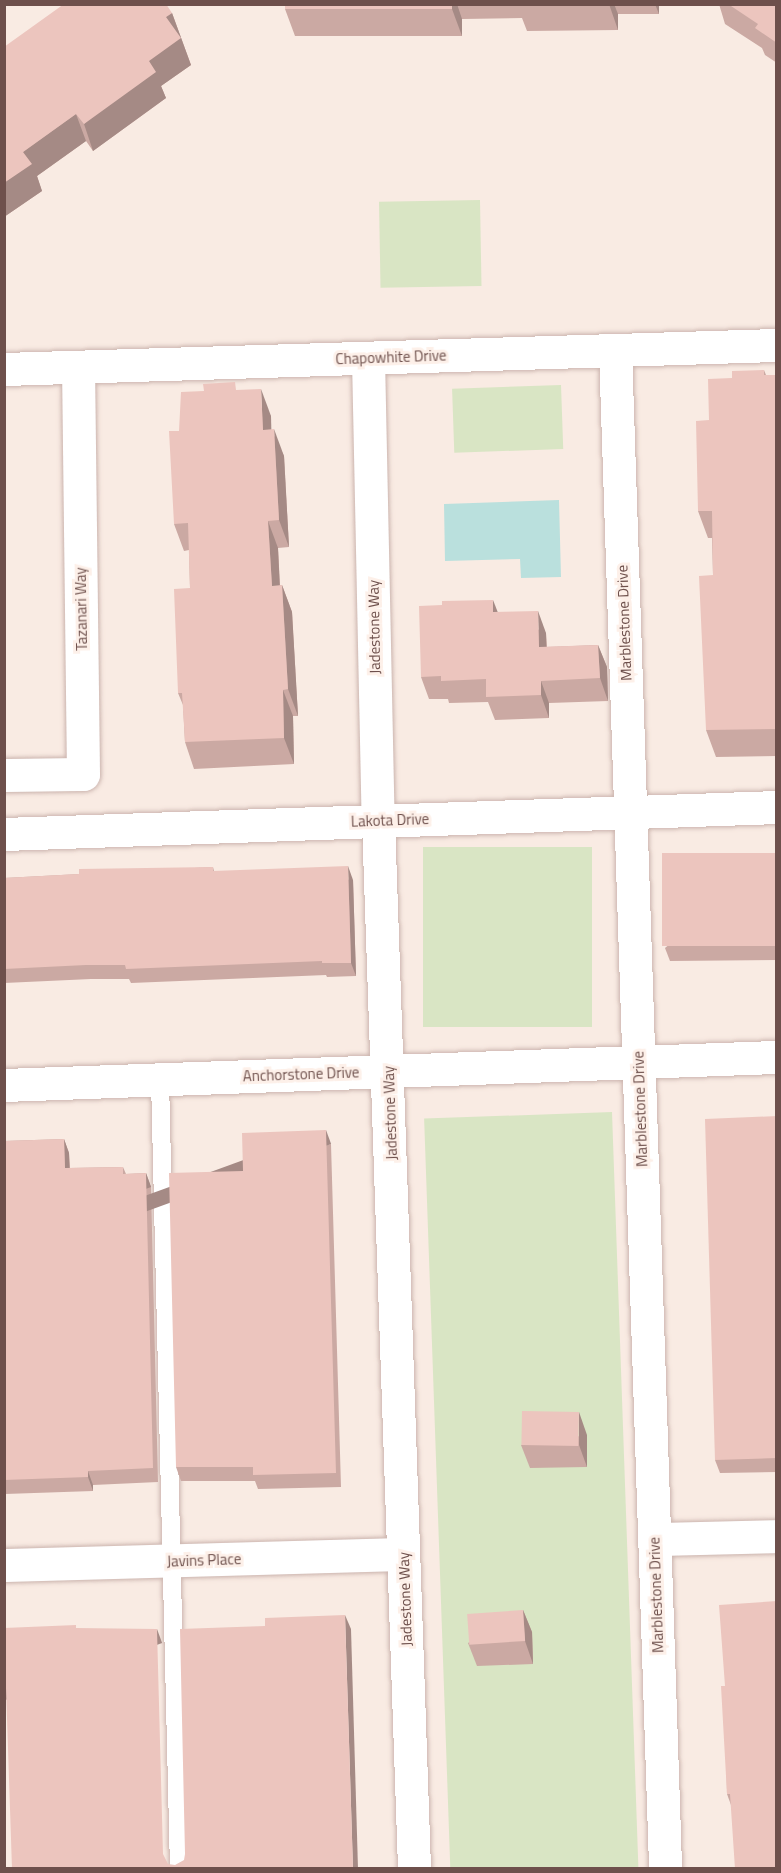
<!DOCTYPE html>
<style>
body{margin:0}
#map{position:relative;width:781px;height:1873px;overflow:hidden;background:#f9ebe3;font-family:"Titillium Web",sans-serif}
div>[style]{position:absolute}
.green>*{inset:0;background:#d9e5c4;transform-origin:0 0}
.water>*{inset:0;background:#bae0dd}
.roads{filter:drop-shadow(0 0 2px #cbb4ae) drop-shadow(0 0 2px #cbb4ae)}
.service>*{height:18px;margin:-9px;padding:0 9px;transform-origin:9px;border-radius:9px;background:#fff}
.minor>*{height:33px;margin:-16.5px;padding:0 16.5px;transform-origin:16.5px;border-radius:16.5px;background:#fff}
.wall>*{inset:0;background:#cba9a3}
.shaded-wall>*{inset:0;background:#a58a85;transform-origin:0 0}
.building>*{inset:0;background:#ecc5be;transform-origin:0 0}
span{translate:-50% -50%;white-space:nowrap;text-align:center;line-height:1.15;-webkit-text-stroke:6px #fdf0e9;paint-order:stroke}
.street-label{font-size:15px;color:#6e504c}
.frame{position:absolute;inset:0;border:6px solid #6e504c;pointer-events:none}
</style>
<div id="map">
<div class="green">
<i style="left:480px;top:200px;width:86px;height:101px;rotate:89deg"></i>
<i style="left:561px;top:385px;width:64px;height:109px;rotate:88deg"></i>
<i style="left:592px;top:847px;width:180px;height:169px;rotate:90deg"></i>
<i style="left:612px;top:1112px;width:756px;height:188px;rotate:88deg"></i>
</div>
<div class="water">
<i style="clip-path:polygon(559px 500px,561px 577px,521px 578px,520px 559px,445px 561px,444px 504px)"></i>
</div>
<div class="roads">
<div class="service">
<i style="left:160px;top:1080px;width:788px;rotate:88.62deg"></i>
</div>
<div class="minor">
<i style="left:615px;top:350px;width:1519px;rotate:88.11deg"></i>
<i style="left:368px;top:358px;width:463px;rotate:88.8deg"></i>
<i style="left:378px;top:821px;width:1048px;rotate:88.03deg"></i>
<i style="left:4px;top:369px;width:772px;rotate:-1.78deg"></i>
<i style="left:4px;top:775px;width:79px;rotate:-0.7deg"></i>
<i style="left:83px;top:774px;width:407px;rotate:-90.7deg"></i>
<i style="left:4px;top:834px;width:772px;rotate:-2deg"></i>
<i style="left:4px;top:1085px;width:773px;rotate:-2.08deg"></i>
<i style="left:655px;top:1539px;width:121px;rotate:-1.4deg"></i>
<i style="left:4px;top:1565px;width:399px;rotate:-1.6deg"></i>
</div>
</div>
<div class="wall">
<i style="clip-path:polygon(285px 4px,659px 4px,659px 14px,618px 14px,618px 30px,527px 31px,522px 18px,462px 19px,462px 36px,295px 36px,285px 9px)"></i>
<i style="clip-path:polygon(719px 4px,777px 4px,777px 63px,765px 55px,762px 48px,725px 24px)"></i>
<i style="clip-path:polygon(172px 13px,191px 65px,161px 86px,166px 98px,93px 151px,86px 141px,37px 176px,42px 191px,4px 217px,4px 47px)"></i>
<i style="clip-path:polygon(764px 370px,766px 375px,777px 375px,777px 756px,716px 757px,706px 730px,713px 575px,712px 538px,708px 538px,698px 511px,732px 378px)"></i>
<i style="clip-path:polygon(238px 390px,271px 416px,271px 429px,284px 456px,289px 547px,278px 548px,280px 585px,282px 585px,292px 612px,298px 716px,293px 716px,294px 764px,194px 769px,185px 742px,183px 705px,178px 693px,190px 588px,189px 550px,184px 551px,174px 524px,179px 431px)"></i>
<i style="clip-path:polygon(498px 612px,546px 633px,547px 647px,598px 645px,607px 667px,608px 701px,549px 703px,549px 718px,495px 720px,488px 702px,449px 703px,448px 699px,429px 699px,421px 677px)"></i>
<i style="clip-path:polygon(777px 853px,777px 960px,670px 961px,665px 948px)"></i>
<i style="clip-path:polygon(213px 867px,214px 871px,353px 880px,356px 976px,327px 977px,326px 975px,131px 983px,129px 979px,91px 979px,4px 983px,4px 878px)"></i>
<i style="clip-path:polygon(777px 1116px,777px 1472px,720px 1473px,715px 1460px)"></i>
<i style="clip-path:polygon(64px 1139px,69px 1153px,70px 1168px,123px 1167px,126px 1174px,146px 1173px,151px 1187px,158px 1482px,93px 1485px,93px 1491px,5px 1494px,4px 1141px)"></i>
<i style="clip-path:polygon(331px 1144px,341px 1487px,258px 1489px,255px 1481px,181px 1481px,176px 1467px,243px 1171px)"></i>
<i style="clip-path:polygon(587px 1435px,587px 1467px,530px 1468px,521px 1445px)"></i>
<i style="clip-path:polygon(777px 1601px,731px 1805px,727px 1794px,725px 1686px)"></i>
<i style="clip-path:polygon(523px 1610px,532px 1632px,533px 1664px,477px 1666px,468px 1643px)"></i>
</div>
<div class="shaded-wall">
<i style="clip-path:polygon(452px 4px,457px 4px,462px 19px,462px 36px,452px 9px)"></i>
<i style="clip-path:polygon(609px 4px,614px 4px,618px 14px,618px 30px)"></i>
<i style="clip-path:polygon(655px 4px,659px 4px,659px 14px)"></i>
<i style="clip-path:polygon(172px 13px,191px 65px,161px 86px,166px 98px,93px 151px,84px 124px,149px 61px,166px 17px)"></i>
<i style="clip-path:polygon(76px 114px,86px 141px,37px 176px,42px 191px,4px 217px,4px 183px,23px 152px)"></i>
<i style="clip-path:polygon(261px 389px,271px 416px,272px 457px,263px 430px)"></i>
<i style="clip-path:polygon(274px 429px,284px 456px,289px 547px,279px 520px)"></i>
<i style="clip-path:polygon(268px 521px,278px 548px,281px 613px,272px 586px)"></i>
<i style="clip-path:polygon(282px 585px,292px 612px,298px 716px,288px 689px)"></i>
<i style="clip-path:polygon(493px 600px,502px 623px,493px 612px)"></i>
<i style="clip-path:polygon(538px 611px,546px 633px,547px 670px,539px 647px)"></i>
<i style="clip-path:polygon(598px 645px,607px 667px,608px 701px,600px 678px)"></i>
<i style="clip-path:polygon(541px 681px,549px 703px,549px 718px,541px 695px)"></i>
<i style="clip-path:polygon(283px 690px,293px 716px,294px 764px,284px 738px)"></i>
<i style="clip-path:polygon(348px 866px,353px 880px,356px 976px,351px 963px)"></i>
<i style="left:326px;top:1130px;width:15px;height:343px;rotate:70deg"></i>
<i style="clip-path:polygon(64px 1139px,69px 1153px,70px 1182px,65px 1168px)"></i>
<i style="left:146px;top:1173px;width:15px;height:295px;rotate:70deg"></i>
<i style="clip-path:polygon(579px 1412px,587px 1435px,587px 1467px,579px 1445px)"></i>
<i style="clip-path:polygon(88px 1471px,93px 1485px,93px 1491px,88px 1477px)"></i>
<i style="clip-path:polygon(523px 1610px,532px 1632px,533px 1664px,525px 1641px)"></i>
<i style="clip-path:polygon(345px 1615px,351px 1629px,358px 1869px,353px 1869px)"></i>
<i style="left:157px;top:1629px;width:15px;height:225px;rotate:70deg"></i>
</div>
<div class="building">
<i style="clip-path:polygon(64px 4px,166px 4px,172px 13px,166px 17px,181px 38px,149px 61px,156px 72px,84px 124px,76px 114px,23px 152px,32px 164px,4px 183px,4px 47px)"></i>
<i style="left:285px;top:4px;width:167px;height:5px"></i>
<i style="clip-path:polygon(728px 4px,777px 4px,777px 43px,755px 28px,758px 24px)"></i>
<i style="clip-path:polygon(764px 370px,764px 375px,777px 375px,777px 729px,706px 730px,699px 576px,713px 575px,712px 511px,698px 511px,696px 421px,709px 420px,708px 379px,732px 378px,732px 371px)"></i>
<i style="clip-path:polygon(235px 382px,236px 390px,261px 389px,263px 430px,274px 429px,279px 520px,268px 521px,272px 586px,282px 585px,288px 689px,283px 690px,284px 738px,185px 742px,182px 693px,178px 693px,174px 589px,190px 588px,188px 523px,174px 524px,169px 431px,179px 431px,181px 392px,204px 391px,203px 384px)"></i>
<i style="clip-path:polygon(493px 600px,493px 612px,538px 611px,539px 647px,598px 645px,600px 678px,541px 681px,541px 695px,486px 697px,486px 679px,441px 681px,441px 676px,421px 677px,419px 606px,442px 605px,442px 601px)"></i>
<i style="left:777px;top:853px;width:93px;height:115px;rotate:90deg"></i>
<i style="clip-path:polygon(348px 866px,351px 963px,322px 963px,322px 961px,126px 969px,125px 965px,86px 965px,4px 969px,4px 878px,79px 874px,79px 869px,213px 867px,213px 871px)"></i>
<i style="clip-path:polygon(777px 1116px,777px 1458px,715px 1460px,705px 1119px)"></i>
<i style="clip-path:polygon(326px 1130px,336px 1473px,253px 1475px,253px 1467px,176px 1467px,169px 1173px,243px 1171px,242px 1133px)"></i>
<i style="clip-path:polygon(64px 1139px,65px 1168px,123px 1167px,123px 1174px,146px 1173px,153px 1468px,88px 1471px,88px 1477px,4px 1480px,4px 1141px)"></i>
<i style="left:522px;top:1411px;width:57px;height:34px;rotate:1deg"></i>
<i style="clip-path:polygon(777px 1601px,777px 1869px,735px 1869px,730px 1794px,727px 1794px,721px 1686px,725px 1686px,719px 1605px)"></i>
<i style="left:523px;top:1610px;width:31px;height:56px;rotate:86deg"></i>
<i style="clip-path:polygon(345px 1615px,353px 1869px,12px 1869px,4px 1628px,76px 1625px,76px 1628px,157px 1629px,163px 1854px,168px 1864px,175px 1865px,184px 1860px,185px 1854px,180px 1629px,265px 1626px,265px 1618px)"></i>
</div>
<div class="street-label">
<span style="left:391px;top:357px;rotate:-2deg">Chapowhite Drive</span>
<span style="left:81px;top:609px;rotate:-91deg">Tazanari Way</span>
<span style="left:624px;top:623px;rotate:-92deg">Marblestone Drive</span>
<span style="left:374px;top:627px;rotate:-91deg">Jadestone Way</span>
<span style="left:390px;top:820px;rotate:-2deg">Lakota Drive</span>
<span style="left:301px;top:1074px;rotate:-2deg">Anchorstone Drive</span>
<span style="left:640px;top:1109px;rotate:-92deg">Marblestone Drive</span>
<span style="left:390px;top:1113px;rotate:-92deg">Jadestone Way</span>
<span style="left:204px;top:1560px;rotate:-2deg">Javins Place</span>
<span style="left:656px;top:1595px;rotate:-92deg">Marblestone Drive</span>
<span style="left:405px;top:1599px;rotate:-92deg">Jadestone Way</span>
</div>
<div class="frame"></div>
</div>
